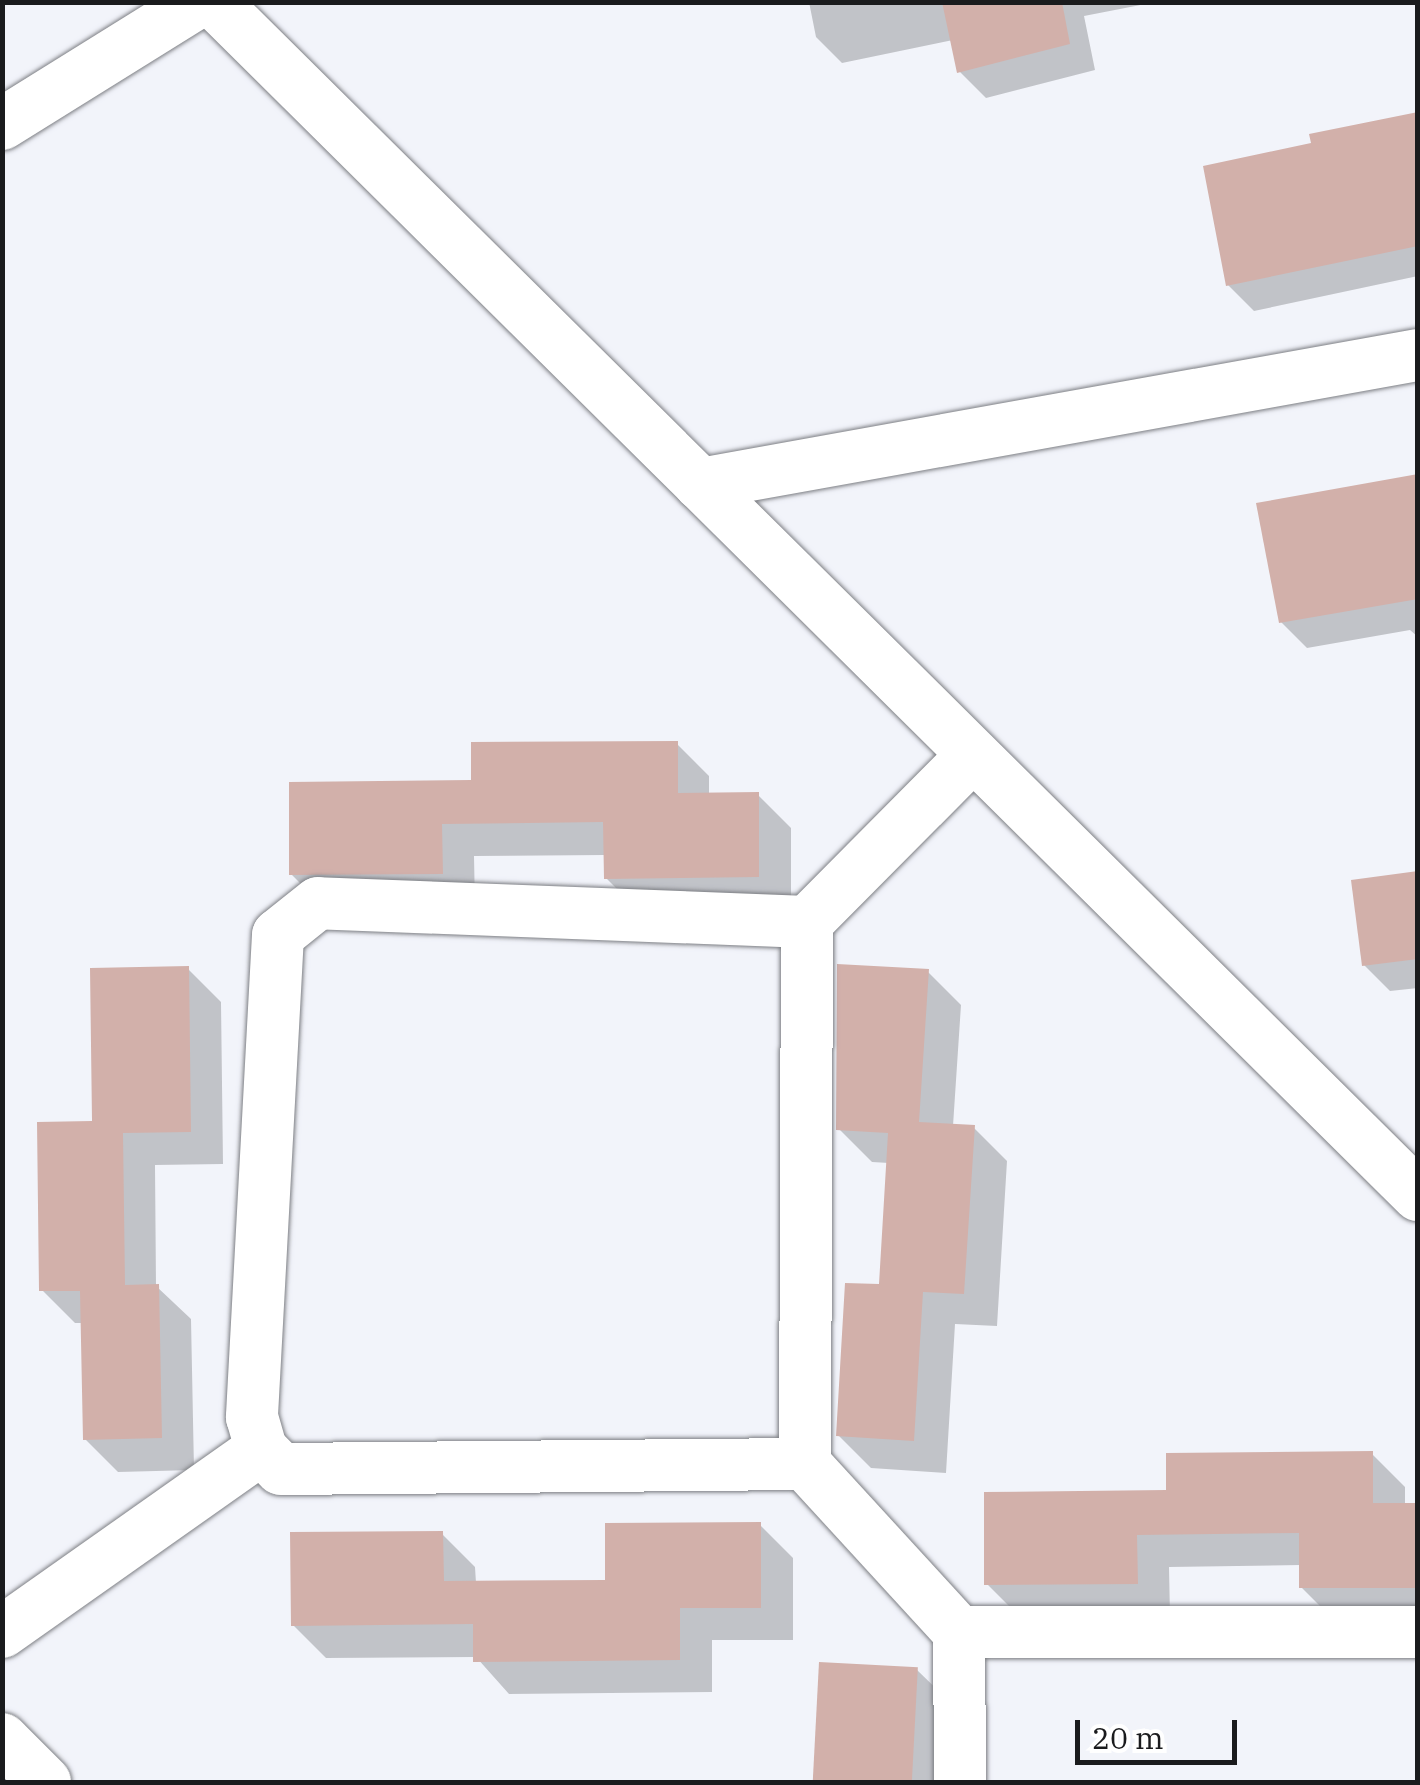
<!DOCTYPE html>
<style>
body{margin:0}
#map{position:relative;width:1420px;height:1785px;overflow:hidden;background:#f2f4fa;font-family:"IBM Plex Serif",serif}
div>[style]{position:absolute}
.shadow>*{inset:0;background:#0003}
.building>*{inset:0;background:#d2b0aa;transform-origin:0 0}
.roads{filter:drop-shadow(0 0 2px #7d7f84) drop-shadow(0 0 2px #7d7f84)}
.street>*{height:52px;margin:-26px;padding:0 26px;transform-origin:26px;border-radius:26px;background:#fff}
span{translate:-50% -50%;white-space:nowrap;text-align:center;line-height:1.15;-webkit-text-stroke:10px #fff;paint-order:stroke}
.frame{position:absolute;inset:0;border:5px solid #1a1b1d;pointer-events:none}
.scale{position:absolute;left:1075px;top:1720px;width:162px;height:45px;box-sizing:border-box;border:5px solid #1a1b1d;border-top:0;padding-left:12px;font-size:30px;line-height:35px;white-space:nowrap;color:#1a1b1d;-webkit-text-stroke:8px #fff;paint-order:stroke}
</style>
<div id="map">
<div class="shadow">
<i style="clip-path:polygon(809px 2px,1156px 2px,1084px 16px,1095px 70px,986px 98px,960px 72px,953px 40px,842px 63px,816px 37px)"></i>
<i style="clip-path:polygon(1418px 115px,1418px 276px,1254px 311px,1228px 285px,1314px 144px)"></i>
<i style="clip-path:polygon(1418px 475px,1418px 637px,1410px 630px,1307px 648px,1281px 622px)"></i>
<i style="clip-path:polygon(676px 743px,709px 776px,709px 795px,758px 795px,791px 828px,791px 909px,639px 911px,606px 878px,606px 855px,474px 856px,475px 906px,324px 907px,291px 874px,474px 782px)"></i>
<i style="clip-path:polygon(1418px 874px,1418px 988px,1390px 991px,1364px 965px)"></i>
<i style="clip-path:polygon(188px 969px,221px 1002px,223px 1164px,155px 1165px,156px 1286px,191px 1319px,194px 1470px,118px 1472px,85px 1439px,83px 1323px,75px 1323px,42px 1290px,95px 1123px)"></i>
<i style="clip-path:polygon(928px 972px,961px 1005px,953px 1126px,974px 1128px,1007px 1161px,997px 1326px,955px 1324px,946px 1473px,871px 1468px,838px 1435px,881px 1286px,889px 1163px,872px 1162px,839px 1129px)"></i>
<i style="clip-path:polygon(1372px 1454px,1405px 1487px,1405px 1505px,1418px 1505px,1418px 1620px,1334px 1620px,1301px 1587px,1301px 1565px,1169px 1567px,1170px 1616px,1020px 1617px,987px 1584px,1169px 1493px)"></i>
<i style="clip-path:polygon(760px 1525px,793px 1558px,793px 1640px,712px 1640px,712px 1692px,509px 1694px,476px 1657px,326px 1658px,293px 1625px,442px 1534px,475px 1567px,476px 1583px,608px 1582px)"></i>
<i style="clip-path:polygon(821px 1664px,917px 1670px,950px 1702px,945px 1782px,814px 1782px)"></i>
</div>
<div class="building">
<i style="clip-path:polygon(942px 2px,1062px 2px,1070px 44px,957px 73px)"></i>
<i style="clip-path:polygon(1418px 112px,1418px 246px,1226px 286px,1203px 166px,1311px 143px,1309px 134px)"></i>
<i style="clip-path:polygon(1418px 474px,1418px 599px,1279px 623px,1256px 503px)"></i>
<i style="clip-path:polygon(678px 741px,678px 793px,759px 792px,759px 877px,604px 879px,603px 822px,442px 824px,443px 874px,289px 875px,289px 782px,471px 780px,471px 742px)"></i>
<i style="clip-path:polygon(1418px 871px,1418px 959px,1362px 966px,1351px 880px)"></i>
<i style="clip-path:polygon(837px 964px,929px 969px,919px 1122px,975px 1125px,964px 1294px,923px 1292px,914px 1441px,836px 1436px,845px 1283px,879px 1284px,888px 1133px,836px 1130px)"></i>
<i style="clip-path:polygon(189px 966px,191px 1132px,123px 1133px,125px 1285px,159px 1284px,162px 1438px,83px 1440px,80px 1291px,39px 1291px,37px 1122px,92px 1121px,90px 968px)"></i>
<i style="clip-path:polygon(1373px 1451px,1373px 1503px,1418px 1503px,1418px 1588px,1299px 1588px,1299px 1533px,1137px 1535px,1138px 1584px,984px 1585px,984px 1492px,1166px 1490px,1166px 1453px)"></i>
<i style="clip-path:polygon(761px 1522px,761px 1608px,680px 1608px,680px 1660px,473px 1662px,473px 1624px,291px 1626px,290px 1532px,443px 1531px,444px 1581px,605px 1580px,605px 1523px)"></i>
<i style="left:819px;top:1662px;width:99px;height:120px;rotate:3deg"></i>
</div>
<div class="roads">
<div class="street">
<i style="left:214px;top:2px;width:1695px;rotate:44.74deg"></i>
<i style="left:2px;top:124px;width:231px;rotate:-31.9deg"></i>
<i style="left:700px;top:484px;width:729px;rotate:-10.19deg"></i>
<i style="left:973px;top:755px;width:235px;rotate:134.8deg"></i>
<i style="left:807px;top:922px;width:489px;rotate:-177.8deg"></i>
<i style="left:318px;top:903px;width:51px;rotate:141.3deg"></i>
<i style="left:278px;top:935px;width:483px;rotate:93.1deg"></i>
<i style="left:252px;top:1417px;width:33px;rotate:74deg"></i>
<i style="left:261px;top:1449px;width:28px;rotate:45deg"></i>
<i style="left:281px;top:1469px;width:524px;rotate:-0.55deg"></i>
<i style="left:805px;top:1464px;width:228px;rotate:47.5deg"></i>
<i style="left:959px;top:1632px;width:459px"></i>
<i style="left:805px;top:1464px;width:542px;rotate:-89.79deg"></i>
<i style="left:2px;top:1632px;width:317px;rotate:-35.2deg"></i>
<i style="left:959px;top:1632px;width:150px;rotate:89.6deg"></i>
<i style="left:2px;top:1739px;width:61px;rotate:45deg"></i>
</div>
</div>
<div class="frame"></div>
<div class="scale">20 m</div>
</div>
